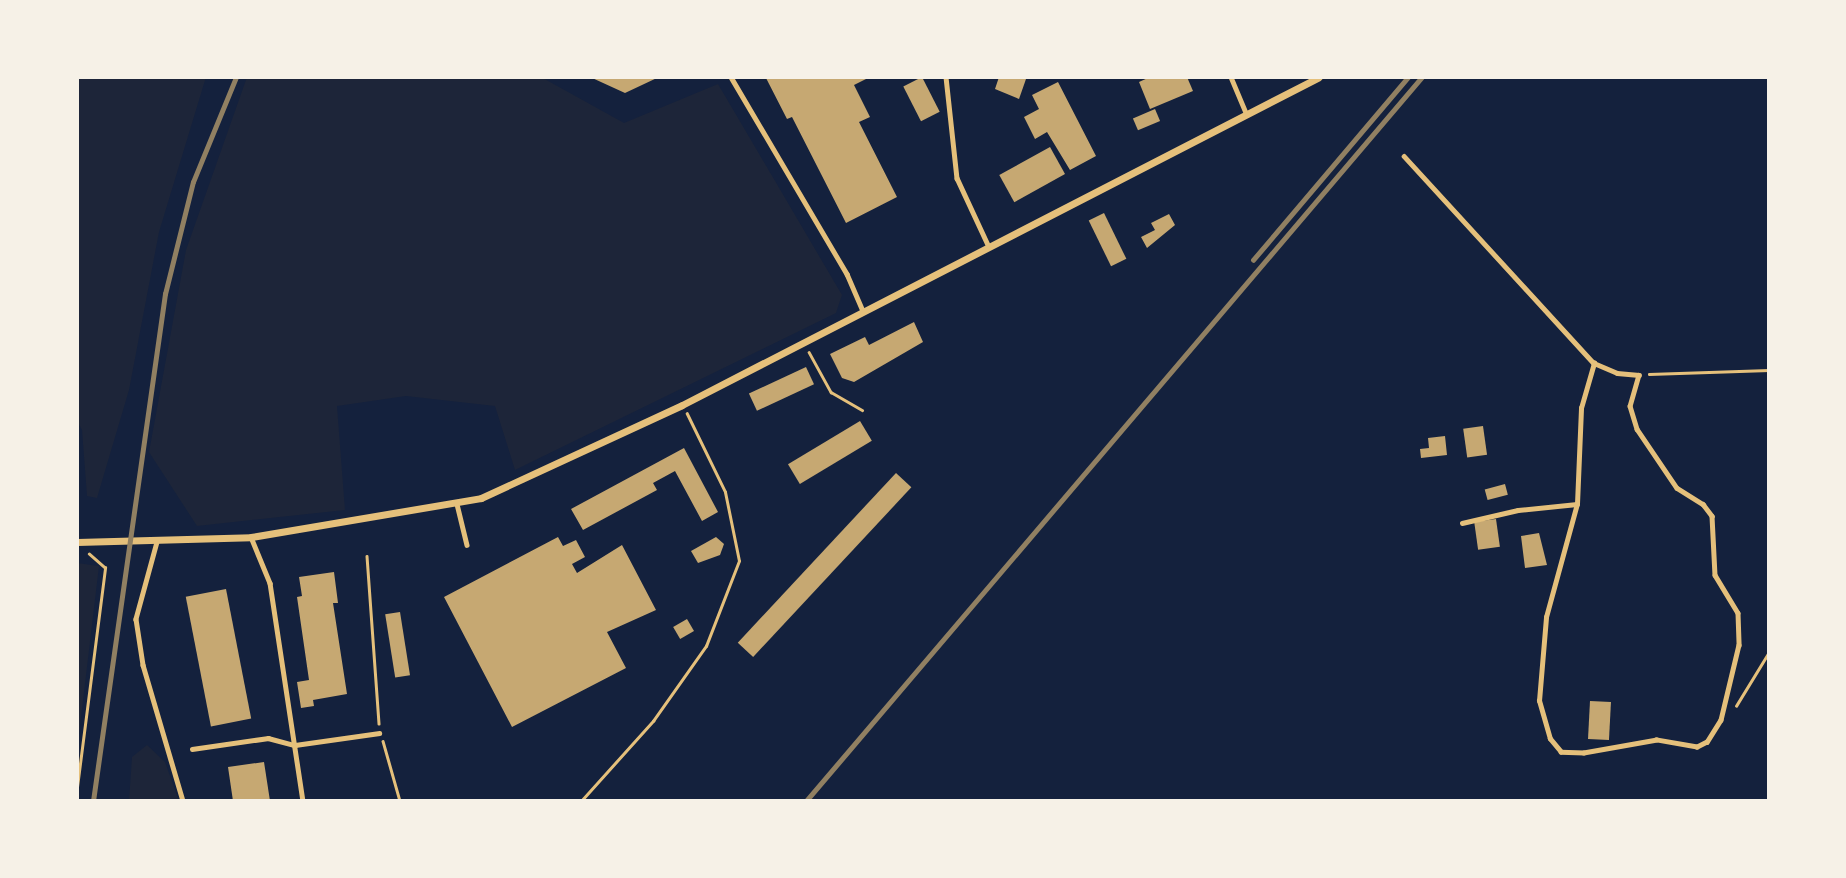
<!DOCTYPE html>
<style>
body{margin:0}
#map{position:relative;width:1846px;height:878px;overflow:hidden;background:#14213d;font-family:"PT Sans",sans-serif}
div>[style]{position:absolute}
.green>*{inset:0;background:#1d2539}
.building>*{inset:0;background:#c6a872;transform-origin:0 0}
.path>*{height:2.5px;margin:-1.25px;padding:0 1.25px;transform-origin:1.25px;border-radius:1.25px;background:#e5c07b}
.service>*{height:4.5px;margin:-2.25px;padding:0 2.25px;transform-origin:2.25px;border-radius:2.25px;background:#e5c07b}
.minor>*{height:7px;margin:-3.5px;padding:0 3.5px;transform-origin:3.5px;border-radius:3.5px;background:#e5c07b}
.rail>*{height:4.5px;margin:-2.25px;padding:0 2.25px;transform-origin:2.25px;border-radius:2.25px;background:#918062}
span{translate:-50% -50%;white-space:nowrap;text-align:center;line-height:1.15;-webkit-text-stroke:7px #f6f1e7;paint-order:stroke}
.frame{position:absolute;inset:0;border:79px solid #f6f1e7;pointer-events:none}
</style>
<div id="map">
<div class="green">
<i style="clip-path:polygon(77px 77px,206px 77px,159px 232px,129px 390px,97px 498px,87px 496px,82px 430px,77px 421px)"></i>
<i style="clip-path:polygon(247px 77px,541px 77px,624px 123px,718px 84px,842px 295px,836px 313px,515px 470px,495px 406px,406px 396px,337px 406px,345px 510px,197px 526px,149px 452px,186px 250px)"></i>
<i style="clip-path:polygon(77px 563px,99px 566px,77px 751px)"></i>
<i style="clip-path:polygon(147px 745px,165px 762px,179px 801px,129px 801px,132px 757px)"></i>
</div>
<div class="building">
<i style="clip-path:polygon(590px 77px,659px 77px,625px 93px)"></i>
<i style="clip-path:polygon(870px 77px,854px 85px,870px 117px,859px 122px,897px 197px,846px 223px,792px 117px,787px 119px,766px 78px)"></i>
<i style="left:922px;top:77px;width:39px;height:21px;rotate:63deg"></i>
<i style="clip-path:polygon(999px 77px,1026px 79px,1019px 99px,995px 89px)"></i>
<i style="clip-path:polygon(1150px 77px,1187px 77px,1193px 91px,1150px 109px,1139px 82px)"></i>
<i style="clip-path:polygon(1058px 82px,1096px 156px,1070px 170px,1047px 132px,1035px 139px,1024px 117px,1039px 109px,1032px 95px)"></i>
<i style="left:1155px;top:109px;width:13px;height:24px;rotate:67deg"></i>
<i style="left:1050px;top:147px;width:31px;height:58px;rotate:61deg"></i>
<i style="left:1104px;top:213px;width:51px;height:17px;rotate:64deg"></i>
<i style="clip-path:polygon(1169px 214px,1175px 225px,1147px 248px,1141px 237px,1155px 230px,1151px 223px)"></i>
<i style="clip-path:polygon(914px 322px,923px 342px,854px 382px,842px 378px,830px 354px,865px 337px,869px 345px)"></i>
<i style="left:806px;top:367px;width:19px;height:63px;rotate:65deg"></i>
<i style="left:860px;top:421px;width:23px;height:84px;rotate:59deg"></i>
<i style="left:1483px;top:426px;width:29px;height:20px;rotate:82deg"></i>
<i style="clip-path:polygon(1445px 436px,1447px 455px,1421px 458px,1420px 449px,1429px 448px,1428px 438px)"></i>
<i style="clip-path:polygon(684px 448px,718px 512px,702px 521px,675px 471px,653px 483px,657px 490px,583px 530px,571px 509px)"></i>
<i style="left:896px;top:473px;width:21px;height:232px;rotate:43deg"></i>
<i style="left:1505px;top:484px;width:11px;height:21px;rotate:75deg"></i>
<i style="left:1496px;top:519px;width:28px;height:22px;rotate:82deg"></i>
<i style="clip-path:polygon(1539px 533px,1547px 565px,1525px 568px,1521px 536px)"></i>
<i style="clip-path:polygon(558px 537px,563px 546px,576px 540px,585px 557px,572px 564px,577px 573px,622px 545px,656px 610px,607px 632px,626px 668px,512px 727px,444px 597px)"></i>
<i style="clip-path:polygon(716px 537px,724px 544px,720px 555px,698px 563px,691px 551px)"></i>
<i style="clip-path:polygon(334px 572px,338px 603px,333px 603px,347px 694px,313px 700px,314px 706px,301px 708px,297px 682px,309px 680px,297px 597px,302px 596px,299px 577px)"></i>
<i style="left:226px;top:589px;width:132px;height:41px;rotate:79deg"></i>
<i style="left:400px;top:612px;width:64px;height:15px;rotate:81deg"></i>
<i style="left:687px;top:619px;width:14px;height:16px;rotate:60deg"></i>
<i style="left:1590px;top:701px;width:21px;height:38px;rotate:3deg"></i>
<i style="clip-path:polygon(264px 762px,270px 801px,233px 801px,228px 767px)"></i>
</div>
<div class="path">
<i style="left:809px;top:352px;width:46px;rotate:61.2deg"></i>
<i style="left:831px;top:392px;width:36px;rotate:30deg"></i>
<i style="left:1649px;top:374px;width:120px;rotate:-1.9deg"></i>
<i style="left:367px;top:556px;width:168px;rotate:85.9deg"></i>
<i style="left:1736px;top:706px;width:63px;rotate:-58.6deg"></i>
<i style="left:383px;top:741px;width:62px;rotate:74.2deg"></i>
<i style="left:77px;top:787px;width:221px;rotate:-82.7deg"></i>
<i style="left:105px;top:568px;width:21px;rotate:-139deg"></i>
<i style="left:581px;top:801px;width:108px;rotate:-48deg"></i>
<i style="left:653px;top:721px;width:92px;rotate:-54.8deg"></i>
<i style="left:706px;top:646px;width:91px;rotate:-68.8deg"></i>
<i style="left:739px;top:561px;width:70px;rotate:-101.5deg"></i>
<i style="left:725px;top:492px;width:87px;rotate:-116deg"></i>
</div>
<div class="service">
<i style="left:731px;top:77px;width:229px;rotate:59.5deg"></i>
<i style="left:847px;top:274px;width:40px;rotate:66.6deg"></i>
<i style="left:946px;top:77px;width:102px;rotate:83.8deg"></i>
<i style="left:957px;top:178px;width:76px;rotate:65.1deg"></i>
<i style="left:1077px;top:77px;width:2px"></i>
<i style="left:1231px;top:77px;width:41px;rotate:67.2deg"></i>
<i style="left:1404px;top:156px;width:281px;rotate:47.5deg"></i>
<i style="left:1594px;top:363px;width:25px;rotate:23deg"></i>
<i style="left:1617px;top:373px;width:22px;rotate:5deg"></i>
<i style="left:1639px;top:375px;width:32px;rotate:106deg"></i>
<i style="left:1630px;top:406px;width:24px;rotate:73deg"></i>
<i style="left:1637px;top:429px;width:71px;rotate:55.9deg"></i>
<i style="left:1677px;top:488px;width:31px;rotate:32deg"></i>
<i style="left:1703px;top:504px;width:15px;rotate:53deg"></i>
<i style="left:1712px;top:516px;width:59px;rotate:87.1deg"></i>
<i style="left:1715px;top:575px;width:44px;rotate:58.8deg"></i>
<i style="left:1738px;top:613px;width:32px;rotate:88deg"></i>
<i style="left:1739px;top:645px;width:77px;rotate:103.5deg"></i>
<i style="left:1721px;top:720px;width:26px;rotate:122deg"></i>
<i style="left:1707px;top:742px;width:11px;rotate:153deg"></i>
<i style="left:1697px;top:747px;width:41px;rotate:-170.1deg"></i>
<i style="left:1657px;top:740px;width:74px;rotate:169.9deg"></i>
<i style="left:1584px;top:753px;width:23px;rotate:-178deg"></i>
<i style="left:1561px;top:752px;width:17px;rotate:-130deg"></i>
<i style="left:1550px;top:739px;width:40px;rotate:-106deg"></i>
<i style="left:1539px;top:701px;width:84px;rotate:-85.2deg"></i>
<i style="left:1546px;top:617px;width:117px;rotate:-74.7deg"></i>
<i style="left:1577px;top:504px;width:96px;rotate:-87.6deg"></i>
<i style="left:1581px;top:408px;width:47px;rotate:-73.9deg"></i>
<i style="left:457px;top:504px;width:42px;rotate:76.3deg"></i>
<i style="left:1462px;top:523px;width:57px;rotate:-13.1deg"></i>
<i style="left:1518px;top:510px;width:59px;rotate:-5.8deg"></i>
<i style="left:251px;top:537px;width:50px;rotate:67.6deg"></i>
<i style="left:270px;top:583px;width:220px;rotate:81.4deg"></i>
<i style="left:157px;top:542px;width:80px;rotate:105.3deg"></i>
<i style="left:136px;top:619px;width:47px;rotate:81.3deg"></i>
<i style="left:143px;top:665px;width:142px;rotate:73.6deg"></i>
<i style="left:192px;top:749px;width:77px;rotate:-8.2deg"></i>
<i style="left:268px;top:738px;width:28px;rotate:15deg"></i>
<i style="left:295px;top:745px;width:85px;rotate:-8.1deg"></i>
</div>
<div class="minor">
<i style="left:77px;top:542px;width:174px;rotate:-1.6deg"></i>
<i style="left:251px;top:537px;width:233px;rotate:-9.6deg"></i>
<i style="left:481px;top:498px;width:221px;rotate:-24.8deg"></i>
<i style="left:682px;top:405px;width:716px;rotate:-27.24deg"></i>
</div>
<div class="rail">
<i style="left:1253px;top:260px;width:240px;rotate:-49.7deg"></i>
<i style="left:93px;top:801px;width:512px;rotate:-81.92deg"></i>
<i style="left:165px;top:294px;width:115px;rotate:-76deg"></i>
<i style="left:193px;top:182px;width:113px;rotate:-67.7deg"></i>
<i style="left:806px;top:801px;width:951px;rotate:-49.61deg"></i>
</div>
<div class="frame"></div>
</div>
